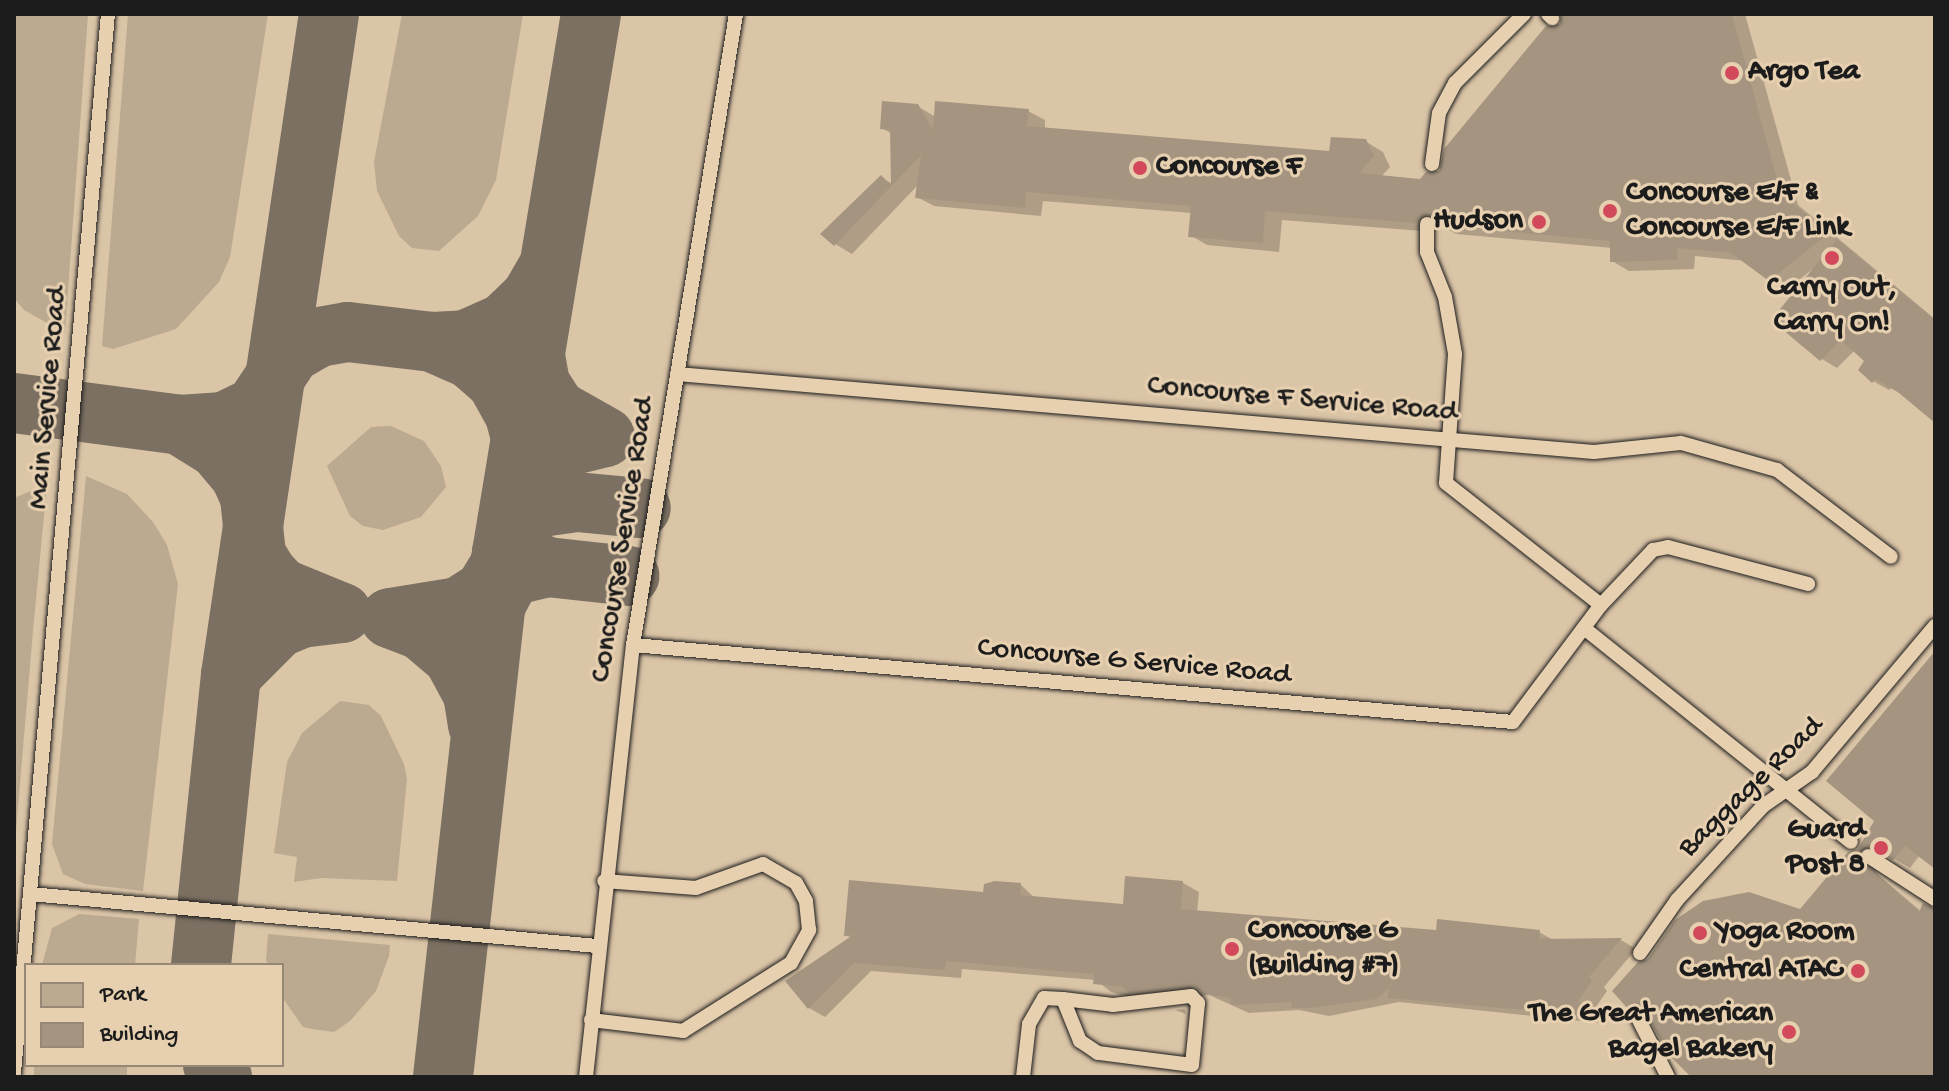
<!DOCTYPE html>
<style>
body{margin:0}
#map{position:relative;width:1949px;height:1091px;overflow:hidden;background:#dbc5a7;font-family:"Gochi Hand",sans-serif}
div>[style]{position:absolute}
.green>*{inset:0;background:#bba990;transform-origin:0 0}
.shadow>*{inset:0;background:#0003}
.taxiway>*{height:60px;margin:-30px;padding:0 30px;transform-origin:30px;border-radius:30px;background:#7c7062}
.building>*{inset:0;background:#a59580}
.roads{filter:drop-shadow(0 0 2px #1c1c1c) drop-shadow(0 0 2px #1c1c1c)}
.lane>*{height:14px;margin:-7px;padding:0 7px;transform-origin:7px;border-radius:7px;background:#e7d0b0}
.dots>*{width:22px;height:22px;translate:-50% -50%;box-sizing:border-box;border:4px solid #e7d0b0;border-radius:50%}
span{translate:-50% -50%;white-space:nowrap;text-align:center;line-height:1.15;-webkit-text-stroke:6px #e7d0b0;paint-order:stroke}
.poi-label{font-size:30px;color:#1c1c1c;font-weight:700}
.left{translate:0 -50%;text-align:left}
.right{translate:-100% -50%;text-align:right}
.street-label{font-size:30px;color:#1c1c1c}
.frame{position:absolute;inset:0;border:16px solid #1c1c1c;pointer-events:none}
.legend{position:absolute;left:24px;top:963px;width:260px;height:104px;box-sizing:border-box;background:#e7d0b0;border:2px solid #968875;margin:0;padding:10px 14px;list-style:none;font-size:24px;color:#1c1c1c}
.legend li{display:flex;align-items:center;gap:16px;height:40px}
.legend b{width:40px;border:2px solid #968875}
</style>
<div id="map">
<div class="green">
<i style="clip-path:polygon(14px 14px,88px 14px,65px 333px,24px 310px,14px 298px)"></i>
<i style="clip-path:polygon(128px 14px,268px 14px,230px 257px,219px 282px,176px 329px,113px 349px,102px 346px)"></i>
<i style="clip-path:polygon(402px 14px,523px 14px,496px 180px,478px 216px,439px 251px,412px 248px,399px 236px,377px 191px,374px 162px)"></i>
<i style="clip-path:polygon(391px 426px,424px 441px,441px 466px,446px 487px,421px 517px,383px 530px,363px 526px,350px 516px,327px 466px,371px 427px)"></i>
<i style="clip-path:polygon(86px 476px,127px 494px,153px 522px,167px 545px,178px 584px,143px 891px,85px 884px,63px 874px,52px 844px)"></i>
<i style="clip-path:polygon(47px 484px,33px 631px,14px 854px,14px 498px)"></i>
<i style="clip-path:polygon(340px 701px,369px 705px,381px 716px,404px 764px,407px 779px,397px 881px,321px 878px,294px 882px,297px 857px,274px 853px,287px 762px,302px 733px)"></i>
<i style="clip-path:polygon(79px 914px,139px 919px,135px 965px,42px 965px,52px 928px)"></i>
<i style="clip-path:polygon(268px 934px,390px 945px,389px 956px,376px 991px,350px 1021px,334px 1032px,312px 1029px,303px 1027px,282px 997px,282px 965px,268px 965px,266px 960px)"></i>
<i style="left:34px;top:1065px;width:93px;height:12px"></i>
</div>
<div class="shadow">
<i style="clip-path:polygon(1561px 14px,1745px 14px,1798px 205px,1935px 319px,1935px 421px,1893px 387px,1889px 390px,1873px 381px,1867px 360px,1855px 350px,1837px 368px,1822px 359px,1813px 269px,1787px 289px,1746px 261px,1695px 256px,1694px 269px,1629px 271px,1612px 261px,1612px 248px,1456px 234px,1442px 226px,1435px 232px,1282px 220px,1279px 252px,1207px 245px,1190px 235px,1192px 213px,1043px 201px,1041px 216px,934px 206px,917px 197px,919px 184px,852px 254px,835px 244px,881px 178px,893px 184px,892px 134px,882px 128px,917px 106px,936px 117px,1028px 111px,1045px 120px,1045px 130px,1331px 153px,1365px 141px,1383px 152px,1390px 167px,1381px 177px,1421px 181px,1441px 173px,1562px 26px)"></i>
<i style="clip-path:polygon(1935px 653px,1935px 867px,1920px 855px,1910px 868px,1886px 854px,1873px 864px,1878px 875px,1922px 912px,1935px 911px,1935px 1077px,1697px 1077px,1651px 1016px,1630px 1009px,1801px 912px,1860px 850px,1876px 821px)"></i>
<i style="clip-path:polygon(1183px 883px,1199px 892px,1197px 913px,1438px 933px,1539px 932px,1555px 941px,1621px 940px,1636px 949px,1604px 987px,1607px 991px,1593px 1011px,1609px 1024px,1399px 1002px,1329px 1016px,1299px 1010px,1249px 1013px,1209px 995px,1147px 1001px,1111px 992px,1096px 980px,962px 969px,961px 978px,871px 971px,825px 1017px,809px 1008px,788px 981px,851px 938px,846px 935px,985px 894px,1021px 885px,1036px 899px,1125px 907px)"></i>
<i style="clip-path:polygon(1185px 1009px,1186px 1014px,1175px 1010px)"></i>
</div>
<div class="taxiway">
<i style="left:14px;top:403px;width:167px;rotate:7.5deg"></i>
<i style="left:577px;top:502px;width:64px;rotate:5.4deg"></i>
<i style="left:502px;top:552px;width:35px;rotate:-59deg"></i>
<i style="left:520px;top:522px;width:26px;rotate:-36deg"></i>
<i style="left:541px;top:507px;width:36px;rotate:-8deg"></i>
<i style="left:577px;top:502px;width:38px;rotate:-157deg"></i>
<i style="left:542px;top:487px;width:18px;rotate:-131deg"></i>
<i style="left:530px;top:473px;width:60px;rotate:-104.5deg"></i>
<i style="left:515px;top:415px;width:39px;rotate:-119deg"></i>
<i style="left:496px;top:381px;width:33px;rotate:-139deg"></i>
<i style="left:471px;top:359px;width:43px;rotate:-156.4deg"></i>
<i style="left:432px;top:342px;width:34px;rotate:-3deg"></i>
<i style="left:466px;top:340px;width:42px;rotate:-24.1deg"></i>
<i style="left:504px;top:323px;width:37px;rotate:-44deg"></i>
<i style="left:531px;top:297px;width:34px;rotate:-60deg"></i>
<i style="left:547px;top:567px;width:83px;rotate:6.2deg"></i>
<i style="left:495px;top:606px;width:34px;rotate:-62deg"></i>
<i style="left:511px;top:576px;width:37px;rotate:-14deg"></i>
<i style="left:547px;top:567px;width:21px;rotate:-155deg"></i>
<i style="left:528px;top:558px;width:28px;rotate:-128deg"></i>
<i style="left:511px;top:536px;width:17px;rotate:-100deg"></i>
<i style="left:508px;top:519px;width:33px;rotate:-72deg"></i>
<i style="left:518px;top:488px;width:59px;rotate:-42.9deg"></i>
<i style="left:561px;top:448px;width:45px;rotate:-14deg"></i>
<i style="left:605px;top:437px;width:55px;rotate:-150.6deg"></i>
<i style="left:557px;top:410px;width:31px;rotate:-123deg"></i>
<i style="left:540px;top:384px;width:29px;rotate:-100deg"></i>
<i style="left:231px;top:675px;width:66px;rotate:-45deg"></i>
<i style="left:278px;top:628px;width:25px;rotate:-23deg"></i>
<i style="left:301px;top:618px;width:41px;rotate:-7deg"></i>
<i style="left:342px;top:613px;width:66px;rotate:-157.7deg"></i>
<i style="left:281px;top:588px;width:21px;rotate:-133deg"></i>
<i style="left:267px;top:573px;width:21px;rotate:-121deg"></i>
<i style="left:256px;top:555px;width:58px;rotate:-95.9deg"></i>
<i style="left:250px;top:497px;width:24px;rotate:-114deg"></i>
<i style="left:240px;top:475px;width:35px;rotate:-130deg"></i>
<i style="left:217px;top:448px;width:44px;rotate:-148.1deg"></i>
<i style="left:180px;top:425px;width:44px;rotate:-3.9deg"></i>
<i style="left:224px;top:422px;width:34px;rotate:-26deg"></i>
<i style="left:255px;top:407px;width:65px;rotate:-56.3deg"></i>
<i style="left:291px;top:353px;width:32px;rotate:-30deg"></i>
<i style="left:319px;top:337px;width:29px;rotate:-10deg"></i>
<i style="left:348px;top:332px;width:85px;rotate:6.8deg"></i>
<i style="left:478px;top:725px;width:31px;rotate:-99deg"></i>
<i style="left:473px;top:694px;width:42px;rotate:-118.4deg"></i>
<i style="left:453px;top:657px;width:42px;rotate:-139.8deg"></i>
<i style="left:421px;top:630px;width:33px;rotate:-159deg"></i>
<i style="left:390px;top:618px;width:70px;rotate:-9.1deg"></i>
<i style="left:459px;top:607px;width:31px;rotate:-33deg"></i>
<i style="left:485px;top:590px;width:29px;rotate:-59deg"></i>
<i style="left:201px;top:965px;width:292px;rotate:-84.1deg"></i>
<i style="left:231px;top:675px;width:668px;rotate:-81.57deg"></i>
<i style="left:213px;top:1065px;width:15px;rotate:53deg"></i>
<i style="left:443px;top:1077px;width:515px;rotate:-83.65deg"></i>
<i style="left:500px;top:565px;width:558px;rotate:-80.62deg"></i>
</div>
<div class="building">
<i style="clip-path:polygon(1561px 14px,1732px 14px,1781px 194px,1829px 233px,1769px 281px,1731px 253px,1678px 248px,1677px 260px,1610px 262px,1610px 241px,1437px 225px,1428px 214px,1417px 223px,1265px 211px,1263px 243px,1188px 237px,1191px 206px,1026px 192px,1025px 208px,915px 198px,921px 155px,834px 246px,820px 234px,881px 175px,891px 185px,890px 130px,880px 129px,882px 101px,918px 104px,933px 130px,935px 101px,1029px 109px,1027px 126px,1329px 151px,1331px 137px,1366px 139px,1374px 156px,1359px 173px,1420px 179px,1426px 172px,1439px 171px,1444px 149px,1546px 26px,1560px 24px)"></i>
<i style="clip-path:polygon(1837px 239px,1935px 320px,1935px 423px,1899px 393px,1876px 379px,1872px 383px,1858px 370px,1864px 361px,1841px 340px,1820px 361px,1771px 320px)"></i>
<i style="clip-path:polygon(1935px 651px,1935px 869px,1905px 846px,1893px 860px,1869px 846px,1858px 856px,1919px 912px,1923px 903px,1935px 909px,1935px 1077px,1691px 1077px,1668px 1054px,1643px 1008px,1629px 1010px,1612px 991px,1638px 962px,1648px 959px,1675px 920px,1703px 901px,1749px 892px,1800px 909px,1848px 852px,1858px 849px,1874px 821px,1826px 781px)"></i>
<i style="clip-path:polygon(1125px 876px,1183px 881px,1181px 909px,1436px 930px,1437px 919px,1540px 930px,1539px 939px,1622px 938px,1589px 977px,1592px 981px,1578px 1001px,1597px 1016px,1388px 998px,1389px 988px,1376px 999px,1311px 1008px,1291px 1008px,1292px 1002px,1231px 1005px,1231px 998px,1203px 994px,1194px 986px,1129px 993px,1122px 987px,1093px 984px,1094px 974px,946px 961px,945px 970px,854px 963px,808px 1009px,785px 981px,853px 935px,844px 936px,849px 880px,983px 892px,984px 884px,995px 881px,1021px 883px,1020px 895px,1123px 904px)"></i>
</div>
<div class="roads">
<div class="lane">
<i style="left:1548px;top:14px;width:6px;rotate:45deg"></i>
<i style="left:1432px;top:164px;width:51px;rotate:-82.2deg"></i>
<i style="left:1439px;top:113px;width:34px;rotate:-62deg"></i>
<i style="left:1455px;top:83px;width:98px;rotate:-45deg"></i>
<i style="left:1427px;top:224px;width:28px;rotate:90deg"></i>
<i style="left:1427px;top:252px;width:48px;rotate:68.2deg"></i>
<i style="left:1445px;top:297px;width:58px;rotate:80deg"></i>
<i style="left:1455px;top:354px;width:129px;rotate:94deg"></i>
<i style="left:1446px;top:483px;width:197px;rotate:38.2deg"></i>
<i style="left:677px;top:374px;width:920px;rotate:4.86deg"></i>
<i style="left:1594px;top:452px;width:87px;rotate:-5.9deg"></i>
<i style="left:1681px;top:443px;width:100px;rotate:15.7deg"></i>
<i style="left:1777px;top:470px;width:143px;rotate:37.3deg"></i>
<i style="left:1584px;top:628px;width:342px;rotate:38.7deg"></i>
<i style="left:633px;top:645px;width:883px;rotate:5deg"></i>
<i style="left:1513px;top:722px;width:146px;rotate:-53.1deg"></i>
<i style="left:1601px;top:605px;width:76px;rotate:-46.6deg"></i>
<i style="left:1653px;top:550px;width:15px;rotate:-11deg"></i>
<i style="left:1668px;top:547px;width:145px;rotate:14.8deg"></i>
<i style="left:1868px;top:856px;width:80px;rotate:32.7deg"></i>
<i style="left:30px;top:894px;width:569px;rotate:5.24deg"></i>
<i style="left:1640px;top:953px;width:65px;rotate:-55.1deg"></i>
<i style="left:1677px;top:900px;width:127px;rotate:-47.5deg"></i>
<i style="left:1763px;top:806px;width:60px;rotate:-34.8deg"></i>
<i style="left:1812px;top:772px;width:191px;rotate:-49.9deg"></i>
<i style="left:1637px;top:1016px;width:68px;rotate:63.1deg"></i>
<i style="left:591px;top:1020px;width:93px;rotate:6.8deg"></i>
<i style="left:683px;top:1031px;width:128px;rotate:-32.2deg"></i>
<i style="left:791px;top:963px;width:38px;rotate:-61deg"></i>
<i style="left:809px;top:930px;width:29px;rotate:-96deg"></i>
<i style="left:806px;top:901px;width:21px;rotate:-119deg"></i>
<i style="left:796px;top:883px;width:38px;rotate:-150deg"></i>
<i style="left:763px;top:864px;width:71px;rotate:160.3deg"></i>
<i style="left:696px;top:888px;width:92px;rotate:-175.6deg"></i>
<i style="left:14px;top:1073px;width:1063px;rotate:-84.93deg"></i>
<i style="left:586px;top:1077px;width:435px;rotate:-83.8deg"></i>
<i style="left:633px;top:645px;width:639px;rotate:-80.73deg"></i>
<i style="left:1023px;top:1077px;width:53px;rotate:-83.5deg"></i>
<i style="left:1029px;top:1024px;width:30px;rotate:-60deg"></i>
<i style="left:1044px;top:998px;width:19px;rotate:3deg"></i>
<i style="left:1063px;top:999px;width:50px;rotate:6.8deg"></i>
<i style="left:1113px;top:1005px;width:79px;rotate:-6.6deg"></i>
<i style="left:1191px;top:996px;width:10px;rotate:45deg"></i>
<i style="left:1198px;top:1003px;width:62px;rotate:95.5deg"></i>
<i style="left:1192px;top:1065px;width:95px;rotate:-172.7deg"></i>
<i style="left:1098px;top:1053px;width:22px;rotate:-146deg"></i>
<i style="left:1080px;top:1041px;width:45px;rotate:-112deg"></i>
</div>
</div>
<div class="dots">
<i style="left:1732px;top:73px;background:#d1495b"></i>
<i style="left:1140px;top:168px;background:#d1495b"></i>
<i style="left:1610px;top:211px;background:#d1495b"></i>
<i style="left:1539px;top:222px;background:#d1495b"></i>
<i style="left:1832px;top:258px;background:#d1495b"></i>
<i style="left:1881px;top:848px;background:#d1495b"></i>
<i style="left:1700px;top:933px;background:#d1495b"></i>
<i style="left:1232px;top:949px;background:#d1495b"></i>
<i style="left:1858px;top:971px;background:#d1495b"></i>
<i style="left:1789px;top:1032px;background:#d1495b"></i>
</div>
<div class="poi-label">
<span class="left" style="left:1748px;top:73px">Argo Tea</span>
<span class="left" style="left:1156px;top:168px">Concourse F</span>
<span class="left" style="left:1626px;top:211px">Concourse E/F &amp;<br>Concourse E/F Link</span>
<span class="right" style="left:1523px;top:222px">Hudson</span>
<span style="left:1832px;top:306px">Carry Out,<br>Carry On!</span>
<span class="right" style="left:1865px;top:848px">Guard<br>Post 8</span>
<span class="left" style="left:1248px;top:949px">Concourse G<br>(Building #7)</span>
<span class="left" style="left:1716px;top:933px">Yoga Room</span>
<span class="right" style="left:1842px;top:971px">Central ATAC</span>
<span class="right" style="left:1773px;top:1032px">The Great American<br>Bagel Bakery</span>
</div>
<div class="street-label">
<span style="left:50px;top:398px;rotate:-85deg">Main Service Road</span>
<span style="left:1302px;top:401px;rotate:5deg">Concourse F Service Road</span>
<span style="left:625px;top:540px;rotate:-81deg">Concourse Service Road</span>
<span style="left:1134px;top:663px;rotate:5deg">Concourse G Service Road</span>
<span style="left:1752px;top:788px;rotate:-44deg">Baggage Road</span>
</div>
<div class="frame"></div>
<ul class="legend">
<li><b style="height:22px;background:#bba990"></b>Park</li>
<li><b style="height:22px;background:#a59580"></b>Building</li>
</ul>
</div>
